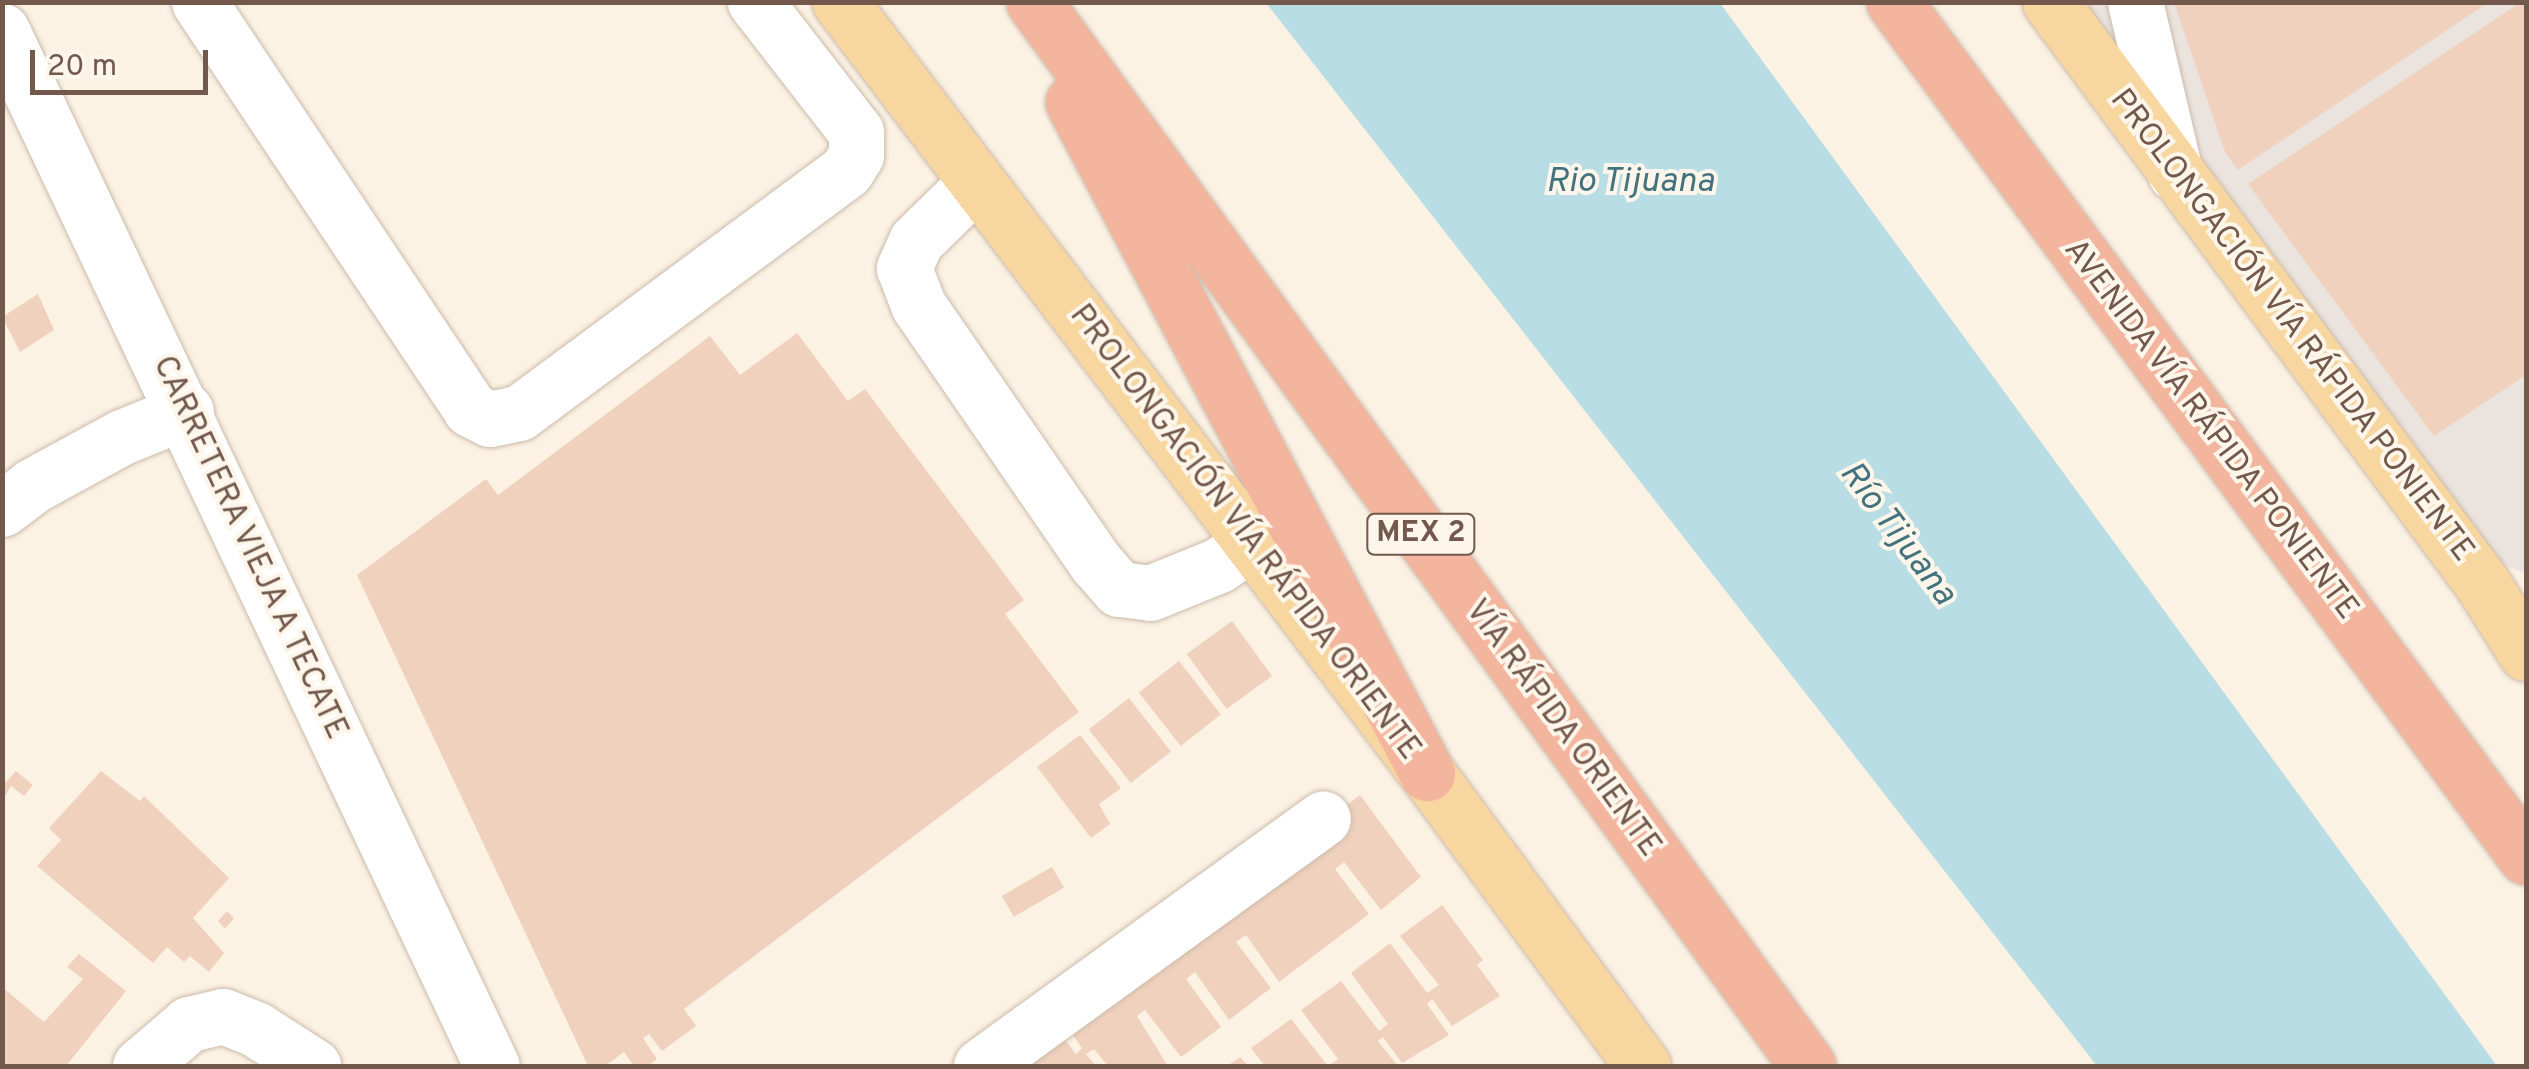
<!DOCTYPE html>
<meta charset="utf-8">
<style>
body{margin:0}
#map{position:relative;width:2529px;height:1069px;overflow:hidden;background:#fbf2e4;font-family:Overpass,sans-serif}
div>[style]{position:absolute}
.industrial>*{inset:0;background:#ebe4de}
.water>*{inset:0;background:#b9dde4}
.building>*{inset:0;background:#efd1bd;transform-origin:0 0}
.roads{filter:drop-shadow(0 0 2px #ccbaab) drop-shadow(0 0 2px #ccbaab)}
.minor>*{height:55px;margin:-27.5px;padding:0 27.5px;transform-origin:27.5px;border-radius:27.5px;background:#fff}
.major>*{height:55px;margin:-27.5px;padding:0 27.5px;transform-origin:27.5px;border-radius:27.5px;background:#f7d79f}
.highway>*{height:55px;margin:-27.5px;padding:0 27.5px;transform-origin:27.5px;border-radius:27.5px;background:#f3b59d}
span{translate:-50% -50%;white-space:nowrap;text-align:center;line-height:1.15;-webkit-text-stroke:8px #fef6ea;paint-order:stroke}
.shield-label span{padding:2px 8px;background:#fef6ea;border:2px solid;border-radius:8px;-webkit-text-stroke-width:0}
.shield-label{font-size:30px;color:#72594b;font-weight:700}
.street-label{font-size:32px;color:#72594b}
.water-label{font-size:35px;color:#43737e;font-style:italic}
.frame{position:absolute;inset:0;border:5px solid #72594b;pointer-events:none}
.scale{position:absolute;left:30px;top:50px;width:178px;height:45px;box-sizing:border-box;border:5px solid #72594b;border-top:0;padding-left:12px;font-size:30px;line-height:35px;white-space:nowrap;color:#72594b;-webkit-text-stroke:8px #fef6ea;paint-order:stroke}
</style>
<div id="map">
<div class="industrial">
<i style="clip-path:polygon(2080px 3px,2526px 3px,2526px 574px,2501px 563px)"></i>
</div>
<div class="water">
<i style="clip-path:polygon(1266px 3px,1720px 3px,2497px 1066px,2097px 1066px)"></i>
</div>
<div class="building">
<i style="clip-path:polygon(2174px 2px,2489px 2px,2238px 170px,2225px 152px)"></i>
<i style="clip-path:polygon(2521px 2px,2526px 2px,2526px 375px,2434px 436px,2248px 184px)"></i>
<i style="clip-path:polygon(38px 294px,54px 330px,20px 352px,2px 317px)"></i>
<i style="clip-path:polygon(797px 333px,848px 401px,865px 389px,1024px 600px,1005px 614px,1079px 712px,684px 1009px,696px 1026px,662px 1051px,649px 1034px,643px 1038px,657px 1059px,648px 1066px,634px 1066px,624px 1052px,605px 1066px,588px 1066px,357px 575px,486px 479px,498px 495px,710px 336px,740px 375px)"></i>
<i style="left:1232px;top:621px;width:68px;height:56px;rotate:54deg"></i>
<i style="left:1179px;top:661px;width:68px;height:51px;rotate:52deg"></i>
<i style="left:1129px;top:698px;width:68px;height:51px;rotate:52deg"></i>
<i style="clip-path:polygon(1080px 735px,1121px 788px,1099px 804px,1110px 824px,1091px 838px,1037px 767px)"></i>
<i style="clip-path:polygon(16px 771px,33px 785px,24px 796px,11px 786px,2px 801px,2px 780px,6px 782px)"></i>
<i style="clip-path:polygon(101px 771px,140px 801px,144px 796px,229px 878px,193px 918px,224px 953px,209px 972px,190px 956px,184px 962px,167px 947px,153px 963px,37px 866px,61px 840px,49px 828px)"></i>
<i style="clip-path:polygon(1360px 795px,1421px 877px,1381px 910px,1344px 862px,1335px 869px,1369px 914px,1279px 982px,1246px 935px,1236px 942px,1271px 988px,1229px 1020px,1195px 972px,1186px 979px,1221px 1027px,1181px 1057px,1145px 1010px,1137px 1016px,1168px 1066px,1108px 1066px,1094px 1049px,1086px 1054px,1096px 1066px,1017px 1066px,1053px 1024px,1076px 1054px,1082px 1048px,1061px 1018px)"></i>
<i style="left:1052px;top:867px;width:24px;height:58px;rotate:60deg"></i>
<i style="clip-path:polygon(1442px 905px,1483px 960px,1477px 965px,1500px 996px,1452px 1026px,1432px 999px,1427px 1004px,1449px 1035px,1402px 1063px,1383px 1037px,1378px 1041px,1398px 1066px,1328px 1066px,1338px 1059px,1301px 1010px,1341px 981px,1379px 1031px,1388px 1024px,1351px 973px,1390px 943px,1427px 993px,1439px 985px,1400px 936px)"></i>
<i style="clip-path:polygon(227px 911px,234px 918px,225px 929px,218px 921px)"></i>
<i style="clip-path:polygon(79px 954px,126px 991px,66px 1066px,2px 1066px,2px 987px,44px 1022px,83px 979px,67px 967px)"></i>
<i style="clip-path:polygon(1291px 1019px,1328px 1066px,1265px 1066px,1251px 1048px)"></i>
<i style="clip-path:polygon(1240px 1057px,1248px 1066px,1227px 1066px)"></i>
</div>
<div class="roads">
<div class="minor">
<i style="left:199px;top:2px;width:489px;rotate:56.3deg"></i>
<i style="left:470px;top:409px;width:22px;rotate:27deg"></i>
<i style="left:490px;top:419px;width:30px;rotate:-12deg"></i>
<i style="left:519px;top:413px;width:407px;rotate:-36.5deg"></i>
<i style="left:846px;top:171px;width:19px;rotate:-58deg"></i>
<i style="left:856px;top:155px;width:23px;rotate:-90deg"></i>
<i style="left:856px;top:132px;width:165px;rotate:-127.8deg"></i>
<i style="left:2135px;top:2px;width:176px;rotate:76.8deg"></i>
<i style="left:2px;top:31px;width:1145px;rotate:64.67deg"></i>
<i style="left:976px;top:182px;width:84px;rotate:135.5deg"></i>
<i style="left:916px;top:241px;width:30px;rotate:114deg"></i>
<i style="left:904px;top:268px;width:40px;rotate:69deg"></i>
<i style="left:918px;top:305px;width:315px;rotate:55.4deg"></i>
<i style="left:1097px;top:564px;width:33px;rotate:49deg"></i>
<i style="left:1119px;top:589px;width:31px;rotate:7deg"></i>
<i style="left:1150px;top:593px;width:74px;rotate:-22.1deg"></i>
<i style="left:1219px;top:565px;width:39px;rotate:-35deg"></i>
<i style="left:2px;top:509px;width:38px;rotate:-37deg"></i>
<i style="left:32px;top:486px;width:102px;rotate:-28.6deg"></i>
<i style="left:122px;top:437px;width:69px;rotate:-22.1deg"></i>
<i style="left:140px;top:1066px;width:65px;rotate:-40.6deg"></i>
<i style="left:189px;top:1024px;width:35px;rotate:-13deg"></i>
<i style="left:223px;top:1016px;width:37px;rotate:22deg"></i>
<i style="left:257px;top:1030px;width:67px;rotate:32.7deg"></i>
<i style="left:981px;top:1066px;width:422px;rotate:-35.9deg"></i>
</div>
<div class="major">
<i style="left:840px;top:2px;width:969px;rotate:52.72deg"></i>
<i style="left:1427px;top:773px;width:364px;rotate:53.6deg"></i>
<i style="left:2050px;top:2px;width:724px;rotate:53.37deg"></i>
<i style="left:2482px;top:583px;width:83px;rotate:57.8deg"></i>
</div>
<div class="highway">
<i style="left:1034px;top:2px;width:1316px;rotate:53.97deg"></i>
<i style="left:1894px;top:2px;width:1063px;rotate:53.53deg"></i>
<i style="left:1073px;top:102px;width:759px;rotate:62.19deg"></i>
</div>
</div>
<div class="shield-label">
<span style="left:1421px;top:534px">MEX 2</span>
</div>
<div class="street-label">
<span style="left:2291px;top:326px;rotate:53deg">PROLONGACIÓN VÍA RÁPIDA PONIENTE</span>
<span style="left:2210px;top:430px;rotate:53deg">AVENIDA VÍA RÁPIDA PONIENTE</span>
<span style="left:1244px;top:533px;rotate:53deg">PROLONGACIÓN VÍA RÁPIDA ORIENTE</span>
<span style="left:249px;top:548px;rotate:65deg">CARRETERA VIEJA A TECATE</span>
<span style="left:1562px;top:729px;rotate:54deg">VÍA RÁPIDA ORIENTE</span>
</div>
<div class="water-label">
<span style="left:1630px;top:182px">Rio Tijuana</span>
<span style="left:1897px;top:534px;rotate:53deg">Río Tijuana</span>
</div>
<div class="frame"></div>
<div class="scale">20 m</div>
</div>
